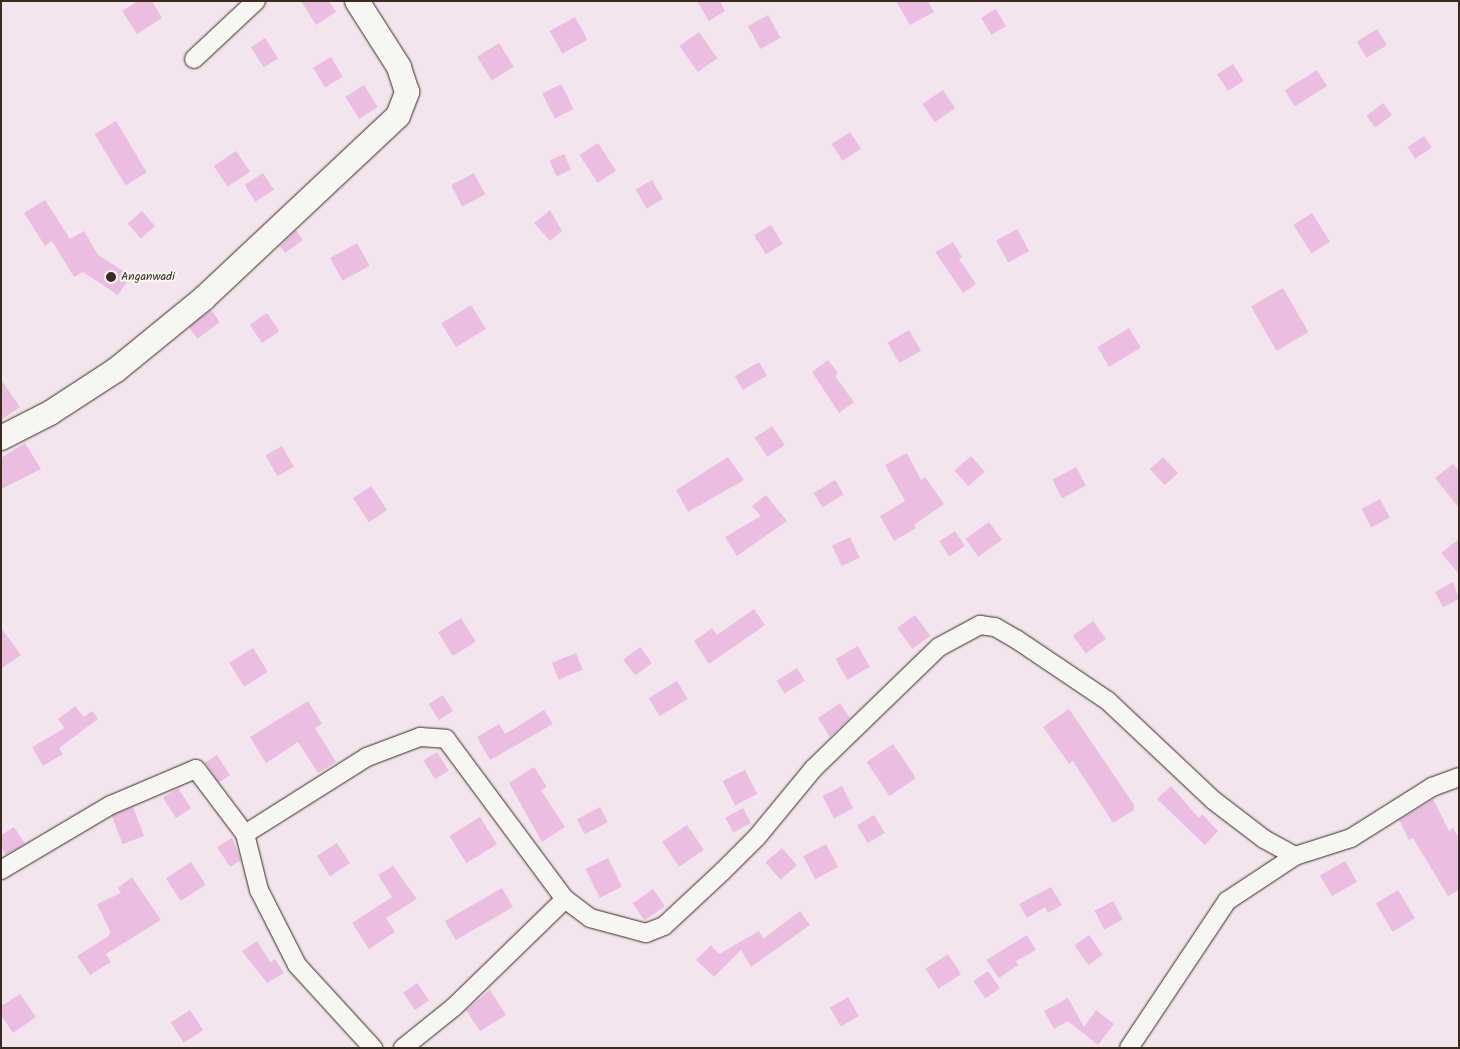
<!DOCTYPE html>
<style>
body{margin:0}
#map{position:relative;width:1460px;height:1049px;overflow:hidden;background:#f3e5ed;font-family:Kalam,sans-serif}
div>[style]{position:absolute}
.building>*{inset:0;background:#ebbee1;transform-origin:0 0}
.roads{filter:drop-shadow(0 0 1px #3b2a1e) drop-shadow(0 0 1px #3b2a1e)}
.street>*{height:18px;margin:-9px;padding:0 9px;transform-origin:9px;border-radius:9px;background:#f6f6f2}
.secondary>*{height:24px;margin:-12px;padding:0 12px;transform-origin:12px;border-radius:12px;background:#f6f6f2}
.dots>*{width:14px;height:14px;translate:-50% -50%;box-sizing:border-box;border:2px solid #f6f6f2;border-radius:50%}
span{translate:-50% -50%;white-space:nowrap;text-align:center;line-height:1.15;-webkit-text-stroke:4px #f6f6f2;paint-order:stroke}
.poi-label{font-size:12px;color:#3b2a1e}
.left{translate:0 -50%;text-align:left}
.frame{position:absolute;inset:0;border:2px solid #3b2a1e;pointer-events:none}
</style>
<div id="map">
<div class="building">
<i style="clip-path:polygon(138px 1px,152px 1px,162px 18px,137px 34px,122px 11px)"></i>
<i style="clip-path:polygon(301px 1px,329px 1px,336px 12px,316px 25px)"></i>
<i style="clip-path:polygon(697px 1px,720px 1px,725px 11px,709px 21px)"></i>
<i style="clip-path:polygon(896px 1px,928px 1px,934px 12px,910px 25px)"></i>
<i style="left:996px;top:9px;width:20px;height:17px;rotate:60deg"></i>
<i style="left:768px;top:15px;width:26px;height:23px;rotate:61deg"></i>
<i style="left:575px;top:17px;width:26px;height:29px;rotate:61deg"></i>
<i style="left:1377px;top:29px;width:19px;height:24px;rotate:58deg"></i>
<i style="left:699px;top:32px;width:32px;height:24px;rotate:55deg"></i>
<i style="left:265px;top:38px;width:24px;height:17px;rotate:57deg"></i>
<i style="left:499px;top:43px;width:28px;height:26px;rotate:58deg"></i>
<i style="left:331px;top:57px;width:23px;height:21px;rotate:59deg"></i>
<i style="left:1233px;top:64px;width:20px;height:19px;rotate:57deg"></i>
<i style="left:1317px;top:70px;width:19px;height:38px;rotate:58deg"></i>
<i style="left:561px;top:84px;width:28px;height:21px;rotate:63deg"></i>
<i style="left:364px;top:85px;width:26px;height:22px;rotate:58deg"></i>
<i style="left:943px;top:90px;width:22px;height:25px;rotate:56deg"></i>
<i style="left:1383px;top:103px;width:15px;height:21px;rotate:53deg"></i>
<i style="left:116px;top:121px;width:60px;height:25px;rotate:59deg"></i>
<i style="left:850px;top:132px;width:20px;height:22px;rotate:57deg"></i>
<i style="left:1424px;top:136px;width:14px;height:20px;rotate:56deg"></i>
<i style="left:598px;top:143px;width:33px;height:22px;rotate:57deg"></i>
<i style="left:236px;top:151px;width:25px;height:27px;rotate:56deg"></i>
<i style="left:564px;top:154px;width:17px;height:16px;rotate:65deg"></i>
<i style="left:263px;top:173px;width:20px;height:22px;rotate:57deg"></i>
<i style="left:474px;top:173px;width:24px;height:26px;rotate:62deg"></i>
<i style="left:652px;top:180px;width:22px;height:19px;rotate:60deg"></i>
<i style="clip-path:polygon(45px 200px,70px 239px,84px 231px,98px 255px,131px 276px,118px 295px,83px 272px,74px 277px,52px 241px,45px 246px,24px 213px)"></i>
<i style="clip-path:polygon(550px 210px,562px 231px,550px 241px,534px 223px)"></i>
<i style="left:142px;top:211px;width:20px;height:19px;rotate:49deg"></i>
<i style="left:1312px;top:213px;width:34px;height:22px;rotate:58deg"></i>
<i style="left:771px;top:225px;width:22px;height:20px;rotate:58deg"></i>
<i style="left:1017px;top:229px;width:25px;height:24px;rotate:61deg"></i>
<i style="clip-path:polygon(296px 230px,303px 240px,285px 253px,280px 246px)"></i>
<i style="clip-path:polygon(953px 242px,962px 257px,959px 259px,976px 284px,963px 293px,935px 252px)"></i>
<i style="left:357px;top:243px;width:26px;height:31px;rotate:61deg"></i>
<i style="left:1283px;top:288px;width:51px;height:37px;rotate:60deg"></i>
<i style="left:471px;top:305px;width:28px;height:35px;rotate:58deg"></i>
<i style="left:211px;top:310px;width:15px;height:28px;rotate:53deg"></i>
<i style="left:267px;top:313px;width:22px;height:21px;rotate:56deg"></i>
<i style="left:1129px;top:328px;width:23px;height:37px;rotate:59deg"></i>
<i style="left:909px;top:330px;width:24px;height:25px;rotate:60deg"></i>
<i style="clip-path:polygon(828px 360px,838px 373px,835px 376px,854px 402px,839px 413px,812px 372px)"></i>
<i style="left:759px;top:362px;width:16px;height:28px;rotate:60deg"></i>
<i style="clip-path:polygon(1px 380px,20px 407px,1px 420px)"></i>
<i style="left:772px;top:426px;width:23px;height:21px;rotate:56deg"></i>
<i style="clip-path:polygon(25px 443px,41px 469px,1px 489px,1px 458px)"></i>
<i style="left:282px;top:446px;width:24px;height:19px;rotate:60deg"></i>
<i style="clip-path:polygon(907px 453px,921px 480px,925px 477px,944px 504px,914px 525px,916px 528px,894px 541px,880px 516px,905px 501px,885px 465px)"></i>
<i style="left:971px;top:456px;width:21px;height:22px;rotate:49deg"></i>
<i style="clip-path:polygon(728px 457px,744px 480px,688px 512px,676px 490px)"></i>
<i style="left:1163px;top:457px;width:22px;height:18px;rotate:47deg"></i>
<i style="clip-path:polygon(1453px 464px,1459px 471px,1459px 508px,1435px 478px)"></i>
<i style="left:1076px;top:467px;width:21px;height:27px;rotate:62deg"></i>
<i style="left:835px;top:480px;width:17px;height:25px;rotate:59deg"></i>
<i style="left:371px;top:486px;width:29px;height:22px;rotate:56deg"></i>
<i style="clip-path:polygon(766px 495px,787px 521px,737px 556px,725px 537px,761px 516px,752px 506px)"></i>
<i style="left:1380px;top:499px;width:21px;height:21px;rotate:62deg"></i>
<i style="left:989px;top:522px;width:22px;height:29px;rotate:54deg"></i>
<i style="left:955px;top:531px;width:18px;height:19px;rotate:56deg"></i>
<i style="left:850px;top:537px;width:23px;height:20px;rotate:65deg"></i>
<i style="clip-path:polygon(1459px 539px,1459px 574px,1441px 553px)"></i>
<i style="clip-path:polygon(1453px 582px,1459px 599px,1443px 607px,1435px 592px)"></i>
<i style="clip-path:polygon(754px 609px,765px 625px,709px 664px,694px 641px,712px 628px,717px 635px)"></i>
<i style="left:915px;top:615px;width:26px;height:22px;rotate:54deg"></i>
<i style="left:461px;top:618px;width:28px;height:27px;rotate:58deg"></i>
<i style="left:1093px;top:621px;width:22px;height:25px;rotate:54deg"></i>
<i style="clip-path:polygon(1px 628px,21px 655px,1px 669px)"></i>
<i style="left:858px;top:646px;width:24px;height:26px;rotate:60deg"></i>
<i style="left:640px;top:647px;width:20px;height:21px;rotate:53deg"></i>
<i style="left:253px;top:648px;width:28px;height:28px;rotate:58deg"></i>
<i style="left:576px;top:653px;width:18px;height:26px;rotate:68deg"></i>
<i style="left:797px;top:668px;width:15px;height:24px;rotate:58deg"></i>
<i style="left:677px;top:681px;width:21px;height:33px;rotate:59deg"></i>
<i style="left:443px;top:695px;width:19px;height:17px;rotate:58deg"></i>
<i style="clip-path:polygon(308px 701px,322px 724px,315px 728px,336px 762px,318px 773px,298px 742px,266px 763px,250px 737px)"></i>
<i style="clip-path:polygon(840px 703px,850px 718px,830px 737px,818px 718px)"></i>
<i style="clip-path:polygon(75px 706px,84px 717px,92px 711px,98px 719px,59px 748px,63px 754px,43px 766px,32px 747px,65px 728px,58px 719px)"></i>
<i style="clip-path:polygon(1069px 709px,1134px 805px,1134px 810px,1113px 823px,1073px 761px,1069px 764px,1043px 727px)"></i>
<i style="clip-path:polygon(544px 710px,553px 724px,490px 760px,477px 737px,499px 724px,505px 734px)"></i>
<i style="left:893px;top:744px;width:41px;height:32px;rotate:56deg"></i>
<i style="left:437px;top:752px;width:22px;height:16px;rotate:58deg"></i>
<i style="left:217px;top:755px;width:24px;height:14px;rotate:57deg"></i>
<i style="clip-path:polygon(534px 767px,547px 787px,541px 790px,565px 827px,542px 842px,509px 783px)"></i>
<i style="left:745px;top:770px;width:27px;height:25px;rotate:63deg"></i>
<i style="left:842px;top:786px;width:25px;height:22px;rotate:63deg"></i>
<i style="clip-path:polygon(1171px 786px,1199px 818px,1202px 814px,1218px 831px,1205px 845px,1157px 799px)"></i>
<i style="left:178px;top:788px;width:24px;height:18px;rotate:57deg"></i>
<i style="clip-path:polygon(1433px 799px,1449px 831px,1453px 828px,1459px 838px,1459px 890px,1448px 896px,1413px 838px,1409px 840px,1399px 820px)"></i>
<i style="left:133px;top:807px;width:31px;height:23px;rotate:69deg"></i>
<i style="left:600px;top:807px;width:17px;height:26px;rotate:62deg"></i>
<i style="left:743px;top:808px;width:17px;height:20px;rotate:62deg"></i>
<i style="left:874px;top:815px;width:21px;height:20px;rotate:59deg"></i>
<i style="left:480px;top:817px;width:32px;height:36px;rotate:58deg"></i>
<i style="left:687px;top:825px;width:30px;height:30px;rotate:56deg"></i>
<i style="clip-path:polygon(14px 827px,25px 844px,6px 855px,1px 847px,1px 835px)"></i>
<i style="clip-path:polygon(232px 838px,241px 860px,230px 867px,217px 847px)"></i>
<i style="left:337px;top:843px;width:24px;height:24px;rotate:57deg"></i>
<i style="left:826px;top:844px;width:26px;height:26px;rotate:62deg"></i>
<i style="left:782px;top:848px;width:23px;height:22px;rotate:49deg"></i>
<i style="left:608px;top:858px;width:32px;height:25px;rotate:64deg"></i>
<i style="left:1345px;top:861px;width:24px;height:29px;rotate:60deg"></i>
<i style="left:191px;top:862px;width:27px;height:30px;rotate:57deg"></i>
<i style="clip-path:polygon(393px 866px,417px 899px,386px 918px,395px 932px,369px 949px,352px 923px,392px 897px,378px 875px)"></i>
<i style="clip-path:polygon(132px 877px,161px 920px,106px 954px,111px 962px,90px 975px,77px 956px,109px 936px,110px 931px,97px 904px,121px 893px,118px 888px)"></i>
<i style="clip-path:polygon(1051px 887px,1062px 905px,1048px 913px,1045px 907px,1027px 918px,1019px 904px)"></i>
<i style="left:502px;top:888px;width:22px;height:66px;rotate:60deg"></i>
<i style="left:653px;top:889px;width:21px;height:25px;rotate:55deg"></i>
<i style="left:1398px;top:890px;width:33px;height:26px;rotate:59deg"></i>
<i style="left:1113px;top:901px;width:21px;height:21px;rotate:62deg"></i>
<i style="clip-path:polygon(800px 911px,810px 925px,751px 967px,741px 950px,714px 977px,696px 960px,711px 945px,719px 954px,759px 931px,763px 939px)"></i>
<i style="clip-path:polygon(1027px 935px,1036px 950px,1016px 961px,1018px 965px,999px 978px,986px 960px)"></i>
<i style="left:1089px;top:935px;width:24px;height:18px;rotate:55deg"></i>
<i style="clip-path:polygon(257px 941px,270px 962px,275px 959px,284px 973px,267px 983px,242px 951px)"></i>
<i style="left:948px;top:954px;width:24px;height:27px;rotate:57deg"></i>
<i style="left:988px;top:971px;width:21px;height:18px;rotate:55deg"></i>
<i style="left:417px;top:983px;width:21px;height:17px;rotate:55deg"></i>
<i style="clip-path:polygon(490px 990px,506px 1015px,480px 1031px,466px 1010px)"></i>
<i style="clip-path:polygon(20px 994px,36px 1017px,13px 1033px,1px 1015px,1px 1006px)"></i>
<i style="left:848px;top:997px;width:22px;height:21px;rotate:60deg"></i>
<i style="clip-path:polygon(1068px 998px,1084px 1027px,1096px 1010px,1114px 1024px,1098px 1045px,1068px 1021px,1054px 1029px,1044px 1011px)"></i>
<i style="left:190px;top:1010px;width:24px;height:23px;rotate:57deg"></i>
</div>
<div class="roads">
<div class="street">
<i style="left:194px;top:59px;width:85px;rotate:-43.1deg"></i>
<i style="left:245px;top:834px;width:144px;rotate:-32.3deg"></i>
<i style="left:367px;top:757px;width:57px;rotate:-20.7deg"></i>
<i style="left:420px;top:737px;width:26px;rotate:4deg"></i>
<i style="left:446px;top:739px;width:199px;rotate:53.4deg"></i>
<i style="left:565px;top:899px;width:31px;rotate:37deg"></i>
<i style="left:590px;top:918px;width:58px;rotate:15deg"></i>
<i style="left:646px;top:933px;width:19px;rotate:-21deg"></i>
<i style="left:664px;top:926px;width:81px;rotate:-43deg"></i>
<i style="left:723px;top:871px;width:48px;rotate:-45deg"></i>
<i style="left:757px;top:837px;width:88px;rotate:-50.5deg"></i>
<i style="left:813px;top:769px;width:175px;rotate:-44.1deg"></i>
<i style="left:939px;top:647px;width:47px;rotate:-28.2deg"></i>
<i style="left:980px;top:625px;width:15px;rotate:8deg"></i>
<i style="left:995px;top:627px;width:24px;rotate:30deg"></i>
<i style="left:1016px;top:639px;width:111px;rotate:34deg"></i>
<i style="left:1108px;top:701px;width:144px;rotate:43.3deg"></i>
<i style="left:1213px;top:800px;width:64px;rotate:37.4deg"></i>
<i style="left:1264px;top:839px;width:35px;rotate:29deg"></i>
<i style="left:1px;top:870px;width:128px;rotate:-30.6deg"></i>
<i style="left:111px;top:805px;width:92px;rotate:-23deg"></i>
<i style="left:196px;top:769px;width:81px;rotate:53deg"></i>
<i style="left:245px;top:834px;width:58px;rotate:76deg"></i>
<i style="left:259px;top:890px;width:84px;rotate:63.1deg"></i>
<i style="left:297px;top:965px;width:113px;rotate:47.5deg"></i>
<i style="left:403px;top:1048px;width:65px;rotate:-38.8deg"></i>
<i style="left:454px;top:1007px;width:155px;rotate:-44.2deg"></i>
<i style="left:1129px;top:1048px;width:177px;rotate:-56.3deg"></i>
<i style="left:1227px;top:901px;width:82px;rotate:-33.5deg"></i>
<i style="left:1295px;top:856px;width:59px;rotate:-17.8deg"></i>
<i style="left:1351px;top:838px;width:96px;rotate:-32.2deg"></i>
<i style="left:1432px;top:787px;width:29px;rotate:-20deg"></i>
</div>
<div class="secondary">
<i style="left:1px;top:438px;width:55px;rotate:-27deg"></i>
<i style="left:50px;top:413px;width:79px;rotate:-33.1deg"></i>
<i style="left:116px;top:370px;width:112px;rotate:-39.2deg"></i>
<i style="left:203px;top:299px;width:267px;rotate:-43.2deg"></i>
<i style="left:398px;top:116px;width:26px;rotate:-69deg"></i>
<i style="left:407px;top:92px;width:26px;rotate:-108deg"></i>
<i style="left:399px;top:67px;width:78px;rotate:-122.5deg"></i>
</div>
</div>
<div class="dots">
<i style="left:111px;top:277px;background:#3b2a1e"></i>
</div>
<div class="poi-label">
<span class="left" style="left:121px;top:277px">Anganwadi</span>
</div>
<div class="frame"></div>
</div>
